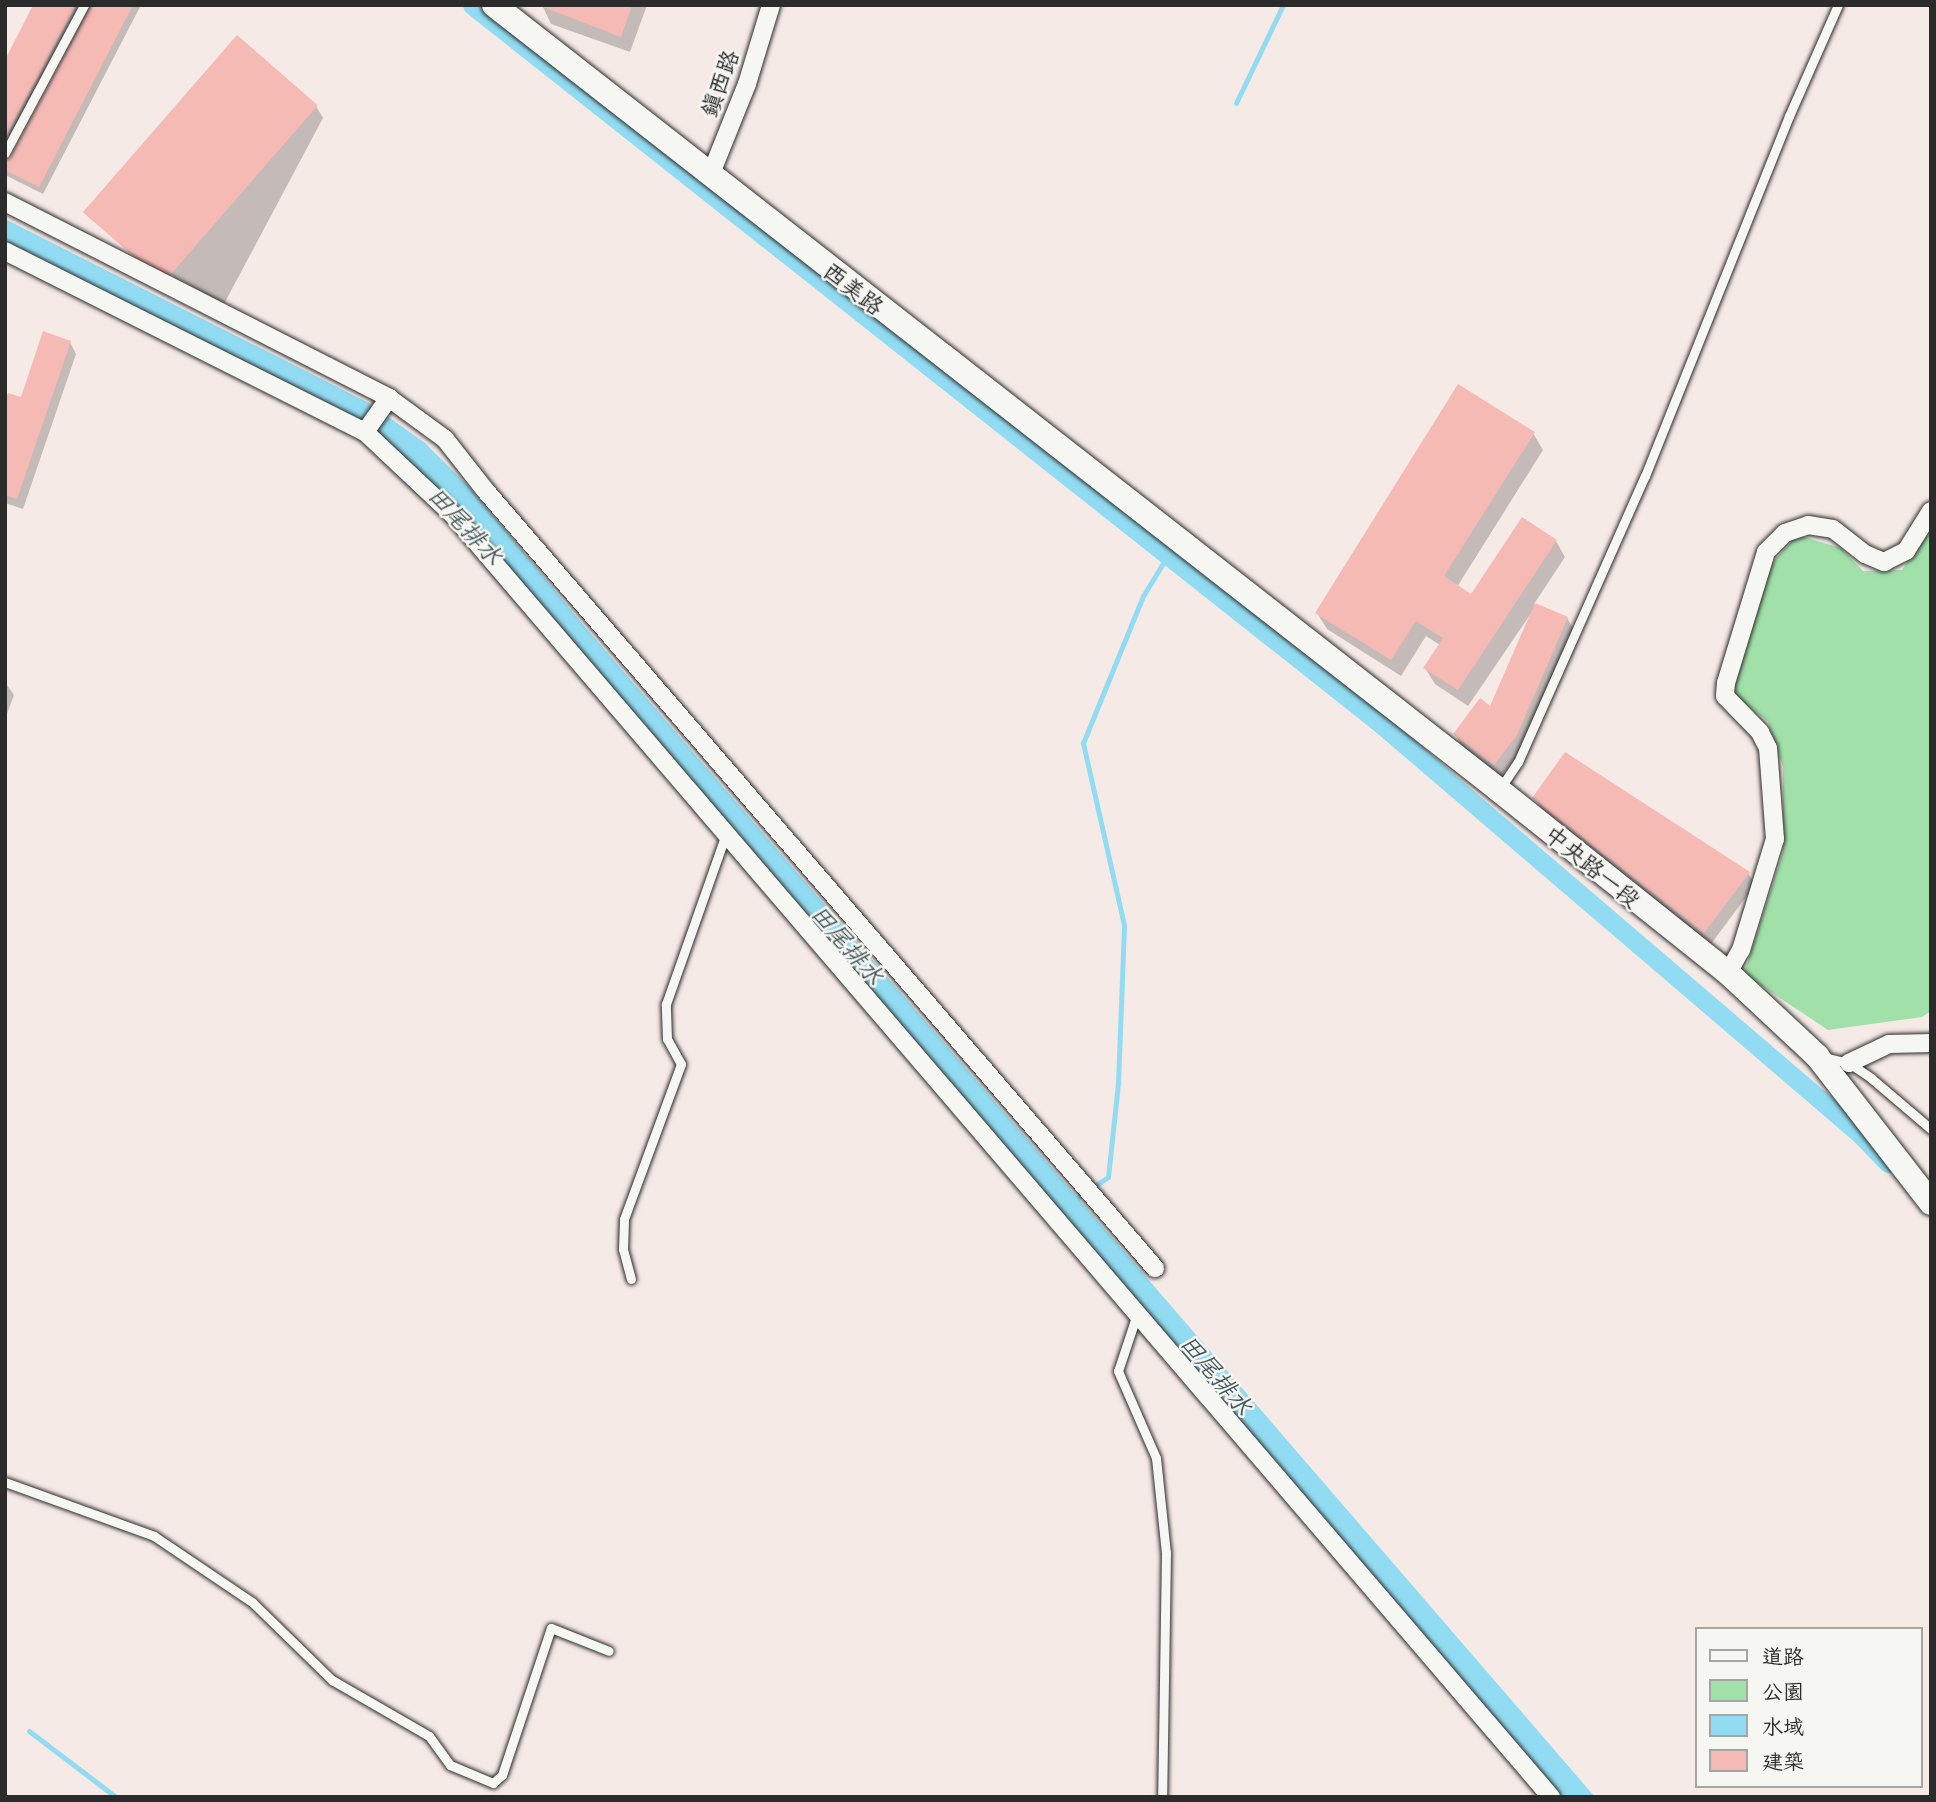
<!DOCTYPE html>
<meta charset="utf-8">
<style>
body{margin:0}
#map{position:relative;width:1936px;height:1802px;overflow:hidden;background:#f6eae6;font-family:Mali,"LXGW WenKai TC",sans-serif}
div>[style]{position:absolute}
.green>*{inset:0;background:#a1e1a9}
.water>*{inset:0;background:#91dcf2}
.shadow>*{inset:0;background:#0003}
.stream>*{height:5px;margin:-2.5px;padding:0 2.5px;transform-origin:2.5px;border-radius:2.5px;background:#91dcf2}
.canal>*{height:19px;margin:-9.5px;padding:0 9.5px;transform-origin:9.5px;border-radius:9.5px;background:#91dcf2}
.river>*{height:33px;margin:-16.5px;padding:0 16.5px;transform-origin:16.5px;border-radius:16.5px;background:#91dcf2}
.building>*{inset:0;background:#f6bab5;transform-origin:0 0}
.roads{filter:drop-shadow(0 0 2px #2b2b2b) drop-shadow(0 0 2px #2b2b2b)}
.lane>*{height:9px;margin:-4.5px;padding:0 4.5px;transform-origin:4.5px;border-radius:4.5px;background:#f6f6f2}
.street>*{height:18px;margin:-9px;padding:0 9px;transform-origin:9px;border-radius:9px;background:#f6f6f2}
.secondary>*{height:24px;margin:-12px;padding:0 12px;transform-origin:12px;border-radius:12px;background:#f6f6f2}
span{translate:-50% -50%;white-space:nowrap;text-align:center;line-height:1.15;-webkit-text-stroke:5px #f6f6f2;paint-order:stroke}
.street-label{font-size:23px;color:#2b2b2b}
.water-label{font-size:24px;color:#44575d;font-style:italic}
.frame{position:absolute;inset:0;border:7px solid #2b2b2b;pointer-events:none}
.legend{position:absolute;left:1695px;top:1627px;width:228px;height:161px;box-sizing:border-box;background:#f6f6f2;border:2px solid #a5a5a2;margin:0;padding:9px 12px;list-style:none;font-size:21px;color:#2b2b2b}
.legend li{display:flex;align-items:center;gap:14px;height:35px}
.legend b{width:35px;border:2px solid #a5a5a2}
</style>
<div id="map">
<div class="green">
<i style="clip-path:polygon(1931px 524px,1931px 1011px,1922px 1017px,1828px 1030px,1744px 974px,1783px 852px,1783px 767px,1768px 722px,1733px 693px,1770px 566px,1797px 535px,1841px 548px,1863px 571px,1902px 570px)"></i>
</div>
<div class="water">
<i style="clip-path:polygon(5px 219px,369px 403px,425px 443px,471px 489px,585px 627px,1595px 1797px,1560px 1797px,1051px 1208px,853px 968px,450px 499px,384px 435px,372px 429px,5px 243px)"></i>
</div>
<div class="shadow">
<i style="clip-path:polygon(35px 5px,89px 5px,82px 9px,5px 153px,5px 63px)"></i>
<i style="clip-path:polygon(90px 5px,141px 5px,43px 194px,5px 175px,5px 160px,12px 158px)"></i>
<i style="clip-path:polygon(542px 5px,647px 5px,630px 52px,551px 24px)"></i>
<i style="clip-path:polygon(316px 106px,323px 118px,224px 304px,132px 253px,125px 241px)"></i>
<i style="clip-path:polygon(70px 342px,76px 354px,23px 509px,5px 503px,5px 406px,22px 399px)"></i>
<i style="clip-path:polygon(1533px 433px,1543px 450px,1457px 587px,1472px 597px,1556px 541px,1565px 557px,1534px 604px,1567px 618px,1574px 630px,1524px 747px,1501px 776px,1462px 746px,1455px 734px,1491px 709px,1534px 609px,1468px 706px,1435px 684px,1425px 668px,1440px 645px,1426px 636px,1401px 676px,1327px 629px,1317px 613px)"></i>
<i style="clip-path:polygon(5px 682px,14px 695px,5px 719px)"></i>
<i style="clip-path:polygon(1535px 798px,1748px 873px,1755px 885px,1711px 944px,1542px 810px)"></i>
</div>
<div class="stream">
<i style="left:1236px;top:103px;width:109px;rotate:-64.4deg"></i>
<i style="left:1074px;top:1200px;width:41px;rotate:-34.1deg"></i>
<i style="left:1108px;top:1177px;width:95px;rotate:-83.9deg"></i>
<i style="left:1118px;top:1083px;width:158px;rotate:-87.8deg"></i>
<i style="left:1124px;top:925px;width:187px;rotate:-102.7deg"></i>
<i style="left:1083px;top:743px;width:159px;rotate:-67.8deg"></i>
<i style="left:1143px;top:596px;width:48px;rotate:-58.6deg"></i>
<i style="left:29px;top:1731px;width:109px;rotate:37.2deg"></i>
</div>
<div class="canal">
<i style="left:472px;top:5px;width:1159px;rotate:38.34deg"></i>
<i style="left:1381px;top:724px;width:629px;rotate:40.55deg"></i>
<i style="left:1859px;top:1133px;width:42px;rotate:46deg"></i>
</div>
<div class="river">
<i style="left:344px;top:411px;width:41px;rotate:31deg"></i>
<i style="left:379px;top:432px;width:66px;rotate:46.2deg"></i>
</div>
<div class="building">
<i style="clip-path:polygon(33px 5px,76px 5px,5px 138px,5px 60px)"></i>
<i style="clip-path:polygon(91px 5px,133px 5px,39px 187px,5px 170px,5px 160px,11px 156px)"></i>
<i style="clip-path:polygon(538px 5px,632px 5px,621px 37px)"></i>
<i style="left:237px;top:35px;width:107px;height:235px;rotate:41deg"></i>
<i style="clip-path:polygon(43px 331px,71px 341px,17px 499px,5px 495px,5px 400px,8px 393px,21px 397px)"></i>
<i style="clip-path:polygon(1458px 384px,1535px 432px,1444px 576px,1471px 594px,1522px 517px,1557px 540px,1458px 690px,1423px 668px,1443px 638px,1416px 621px,1391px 660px,1315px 613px)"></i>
<i style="clip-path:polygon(1535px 603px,1568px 617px,1517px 735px,1494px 765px,1453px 734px,1480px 698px,1490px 706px)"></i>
<i style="clip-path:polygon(1565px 752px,1750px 872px,1704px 933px,1532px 798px)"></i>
</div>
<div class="roads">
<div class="lane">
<i style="left:5px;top:153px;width:168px;rotate:-61.9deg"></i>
<i style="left:1501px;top:787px;width:30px;rotate:-56deg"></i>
<i style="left:1518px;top:762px;width:313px;rotate:-66.1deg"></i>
<i style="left:1645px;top:476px;width:388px;rotate:-68.2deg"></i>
<i style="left:1789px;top:116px;width:121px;rotate:-66.2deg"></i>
<i style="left:1827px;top:1058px;width:23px;rotate:13deg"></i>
<i style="left:1849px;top:1063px;width:27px;rotate:34deg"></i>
<i style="left:1871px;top:1078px;width:79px;rotate:40.4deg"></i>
<i style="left:631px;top:1279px;width:31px;rotate:-105deg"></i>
<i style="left:623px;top:1249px;width:30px;rotate:-88deg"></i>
<i style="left:624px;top:1219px;width:165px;rotate:-69.8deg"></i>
<i style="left:681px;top:1064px;width:29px;rotate:-119deg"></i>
<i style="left:667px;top:1039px;width:35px;rotate:-92deg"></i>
<i style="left:666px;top:1004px;width:180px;rotate:-70.6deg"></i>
<i style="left:1137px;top:1314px;width:60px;rotate:108.4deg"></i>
<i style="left:1118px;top:1371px;width:95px;rotate:66.4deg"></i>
<i style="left:1156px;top:1458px;width:96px;rotate:84deg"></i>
<i style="left:1166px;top:1553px;width:244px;rotate:90.9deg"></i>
<i style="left:5px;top:1482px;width:158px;rotate:19.9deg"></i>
<i style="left:154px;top:1536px;width:118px;rotate:34deg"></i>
<i style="left:252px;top:1602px;width:112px;rotate:44.3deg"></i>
<i style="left:332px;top:1680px;width:112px;rotate:30deg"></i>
<i style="left:429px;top:1736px;width:36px;rotate:54deg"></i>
<i style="left:450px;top:1765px;width:47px;rotate:22.7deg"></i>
<i style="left:493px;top:1783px;width:12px;rotate:-42deg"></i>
<i style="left:502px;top:1775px;width:155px;rotate:-71.6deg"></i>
<i style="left:551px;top:1628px;width:62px;rotate:21.6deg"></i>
</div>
<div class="street">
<i style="left:710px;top:176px;width:99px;rotate:-68.1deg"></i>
<i style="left:747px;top:84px;width:83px;rotate:-73.1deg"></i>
<i style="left:5px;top:202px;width:431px;rotate:27deg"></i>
<i style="left:389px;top:398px;width:69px;rotate:36.2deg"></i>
<i style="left:445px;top:439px;width:65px;rotate:51.9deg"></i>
<i style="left:485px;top:490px;width:1027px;rotate:49.27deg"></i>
<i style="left:5px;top:251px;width:403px;rotate:26.7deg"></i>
<i style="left:365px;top:432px;width:121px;rotate:43.3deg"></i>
<i style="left:453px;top:515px;width:1688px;rotate:49.42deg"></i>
<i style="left:365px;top:432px;width:42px;rotate:-54.8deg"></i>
<i style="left:1728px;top:973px;width:26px;rotate:-61deg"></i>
<i style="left:1741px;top:950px;width:116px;rotate:-73deg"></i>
<i style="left:1775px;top:839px;width:91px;rotate:-94.4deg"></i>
<i style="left:1768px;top:748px;width:18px;rotate:-117deg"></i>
<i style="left:1760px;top:732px;width:50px;rotate:-134.2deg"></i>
<i style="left:1725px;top:696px;width:13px;rotate:-86deg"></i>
<i style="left:1726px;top:683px;width:137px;rotate:-73deg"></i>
<i style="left:1766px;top:552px;width:27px;rotate:-45deg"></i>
<i style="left:1785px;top:533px;width:24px;rotate:-19deg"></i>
<i style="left:1808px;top:525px;width:25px;rotate:9deg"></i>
<i style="left:1833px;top:529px;width:41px;rotate:38deg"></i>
<i style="left:1865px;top:554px;width:21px;rotate:23deg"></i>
<i style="left:1884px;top:562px;width:25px;rotate:-27deg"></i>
<i style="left:1906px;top:551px;width:47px;rotate:-58deg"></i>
<i style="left:1849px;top:1063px;width:44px;rotate:-25.4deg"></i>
<i style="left:1889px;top:1044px;width:42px;rotate:-1.4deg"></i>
</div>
<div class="secondary">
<i style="left:494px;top:5px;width:1275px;rotate:37.99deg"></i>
<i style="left:1499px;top:790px;width:293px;rotate:38.6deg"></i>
<i style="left:1728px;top:973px;width:122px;rotate:43deg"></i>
<i style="left:1817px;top:1056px;width:186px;rotate:52.2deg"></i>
</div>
</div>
<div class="street-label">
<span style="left:719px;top:83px;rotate:-70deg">鎮西路</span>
<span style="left:854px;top:288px;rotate:38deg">西美路</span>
<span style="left:1593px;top:866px;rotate:39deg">中央路一段</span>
</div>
<div class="water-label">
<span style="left:466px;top:525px;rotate:47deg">田尾排水</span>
<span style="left:848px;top:944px;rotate:49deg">田尾排水</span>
<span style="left:1217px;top:1374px;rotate:50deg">田尾排水</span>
</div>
<div class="frame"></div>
<ul class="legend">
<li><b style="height:9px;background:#f6f6f2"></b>道路</li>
<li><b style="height:19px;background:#a1e1a9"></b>公園</li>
<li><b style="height:19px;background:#91dcf2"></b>水域</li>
<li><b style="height:19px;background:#f6bab5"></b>建築</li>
</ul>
</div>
